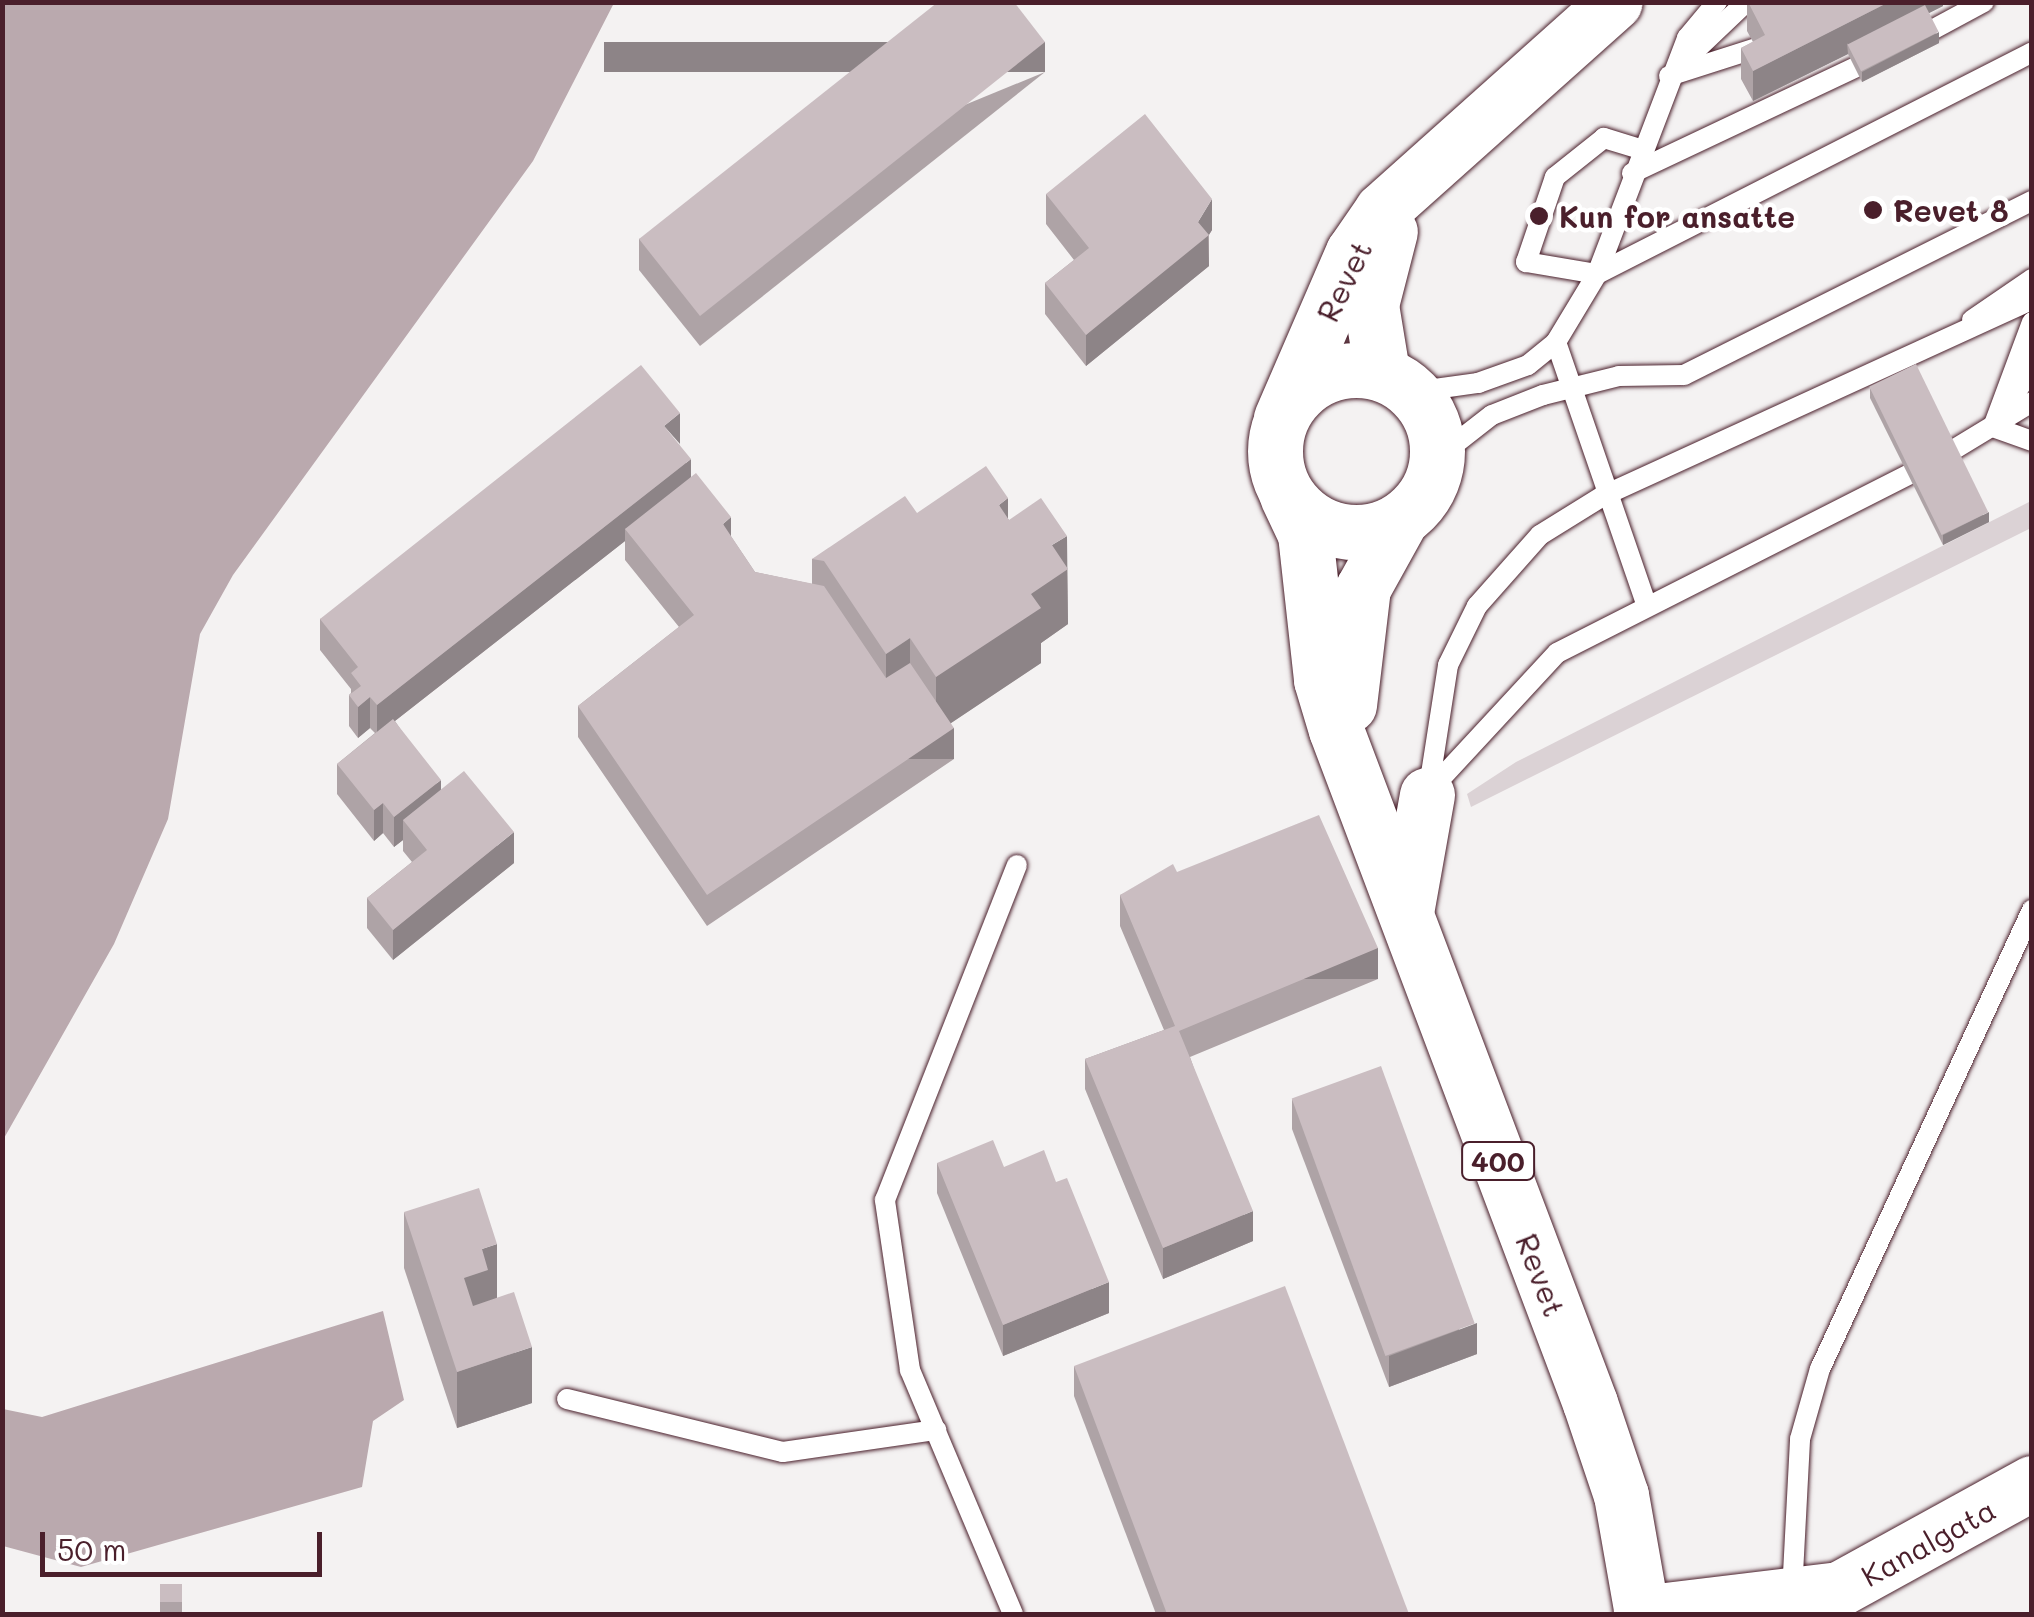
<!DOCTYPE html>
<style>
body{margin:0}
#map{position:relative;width:2034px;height:1617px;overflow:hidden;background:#f4f2f2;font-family:Mali,sans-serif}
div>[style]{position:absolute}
.green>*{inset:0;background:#dbd2d5}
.water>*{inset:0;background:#baa9ae}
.roads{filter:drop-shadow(0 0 2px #4a1f2b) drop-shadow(0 0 2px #4a1f2b)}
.lane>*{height:20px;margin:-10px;padding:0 10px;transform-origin:10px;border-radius:10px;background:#fff}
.secondary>*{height:55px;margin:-27.5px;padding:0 27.5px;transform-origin:27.5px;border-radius:27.5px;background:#fff}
.highway>*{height:55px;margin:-27.5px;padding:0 27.5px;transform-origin:27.5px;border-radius:27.5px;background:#fff}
.highway>.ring{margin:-27.5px;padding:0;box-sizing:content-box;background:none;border:55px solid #fff;border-radius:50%}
.wall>*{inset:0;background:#aea3a6;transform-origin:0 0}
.shaded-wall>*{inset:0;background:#8d8487;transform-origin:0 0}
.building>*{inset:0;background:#cabdc1;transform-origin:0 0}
.dots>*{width:28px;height:28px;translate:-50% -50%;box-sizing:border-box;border:5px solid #fff;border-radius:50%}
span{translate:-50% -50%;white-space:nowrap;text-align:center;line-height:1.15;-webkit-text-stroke:9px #fff;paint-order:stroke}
.shield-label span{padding:2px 8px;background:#fff;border:2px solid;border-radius:8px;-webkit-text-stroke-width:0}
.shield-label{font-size:28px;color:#4a1f2b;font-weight:700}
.poi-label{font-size:30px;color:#4a1f2b;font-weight:700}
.left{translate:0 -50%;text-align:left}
.street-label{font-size:30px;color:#4a1f2b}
.frame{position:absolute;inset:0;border:5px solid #4a1f2b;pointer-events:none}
.scale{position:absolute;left:40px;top:1532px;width:282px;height:45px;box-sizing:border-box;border:5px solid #4a1f2b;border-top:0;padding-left:12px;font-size:30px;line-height:35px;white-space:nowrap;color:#4a1f2b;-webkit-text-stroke:8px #fff;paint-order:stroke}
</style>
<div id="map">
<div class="green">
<i style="clip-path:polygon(2031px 501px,2031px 528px,1471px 807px,1467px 794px,1516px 762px)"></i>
</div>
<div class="water">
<i style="clip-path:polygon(3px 2px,614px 3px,533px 161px,233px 575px,200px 634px,168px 819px,114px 944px,3px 1140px)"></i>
<i style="clip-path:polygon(383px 1311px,404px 1400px,373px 1421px,362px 1487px,81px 1567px,3px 1546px,3px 1409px,42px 1417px)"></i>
</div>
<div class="roads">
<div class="lane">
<i style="left:1932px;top:30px;width:59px;rotate:-28.3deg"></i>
<i style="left:1681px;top:64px;width:90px;rotate:-43.6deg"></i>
<i style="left:1669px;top:76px;width:91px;rotate:-17.8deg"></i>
<i style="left:1640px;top:149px;width:38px;rotate:-163deg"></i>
<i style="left:1604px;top:138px;width:63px;rotate:141.5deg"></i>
<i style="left:1555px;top:177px;width:90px;rotate:108.8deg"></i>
<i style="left:1526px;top:262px;width:72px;rotate:9.6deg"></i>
<i style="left:1597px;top:274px;width:488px;rotate:-27deg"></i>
<i style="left:1632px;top:173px;width:246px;rotate:-25.3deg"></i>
<i style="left:1972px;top:320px;width:73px;rotate:-34.3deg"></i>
<i style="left:1556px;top:342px;width:279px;rotate:71deg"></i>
<i style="left:1413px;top:392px;width:66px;rotate:-7.9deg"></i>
<i style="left:1478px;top:383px;width:53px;rotate:-19.8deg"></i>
<i style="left:1528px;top:365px;width:36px;rotate:-39deg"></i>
<i style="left:1556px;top:342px;width:79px;rotate:-58.9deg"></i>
<i style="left:1597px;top:274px;width:253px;rotate:-69.1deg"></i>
<i style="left:1687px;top:38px;width:47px;rotate:-50.2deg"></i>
<i style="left:2005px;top:409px;width:49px;rotate:-56.6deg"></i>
<i style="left:1993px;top:427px;width:112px;rotate:-69.6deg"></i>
<i style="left:1993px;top:427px;width:41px;rotate:19.7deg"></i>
<i style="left:1953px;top:450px;width:92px;rotate:-31.3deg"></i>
<i style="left:1438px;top:457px;width:68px;rotate:-37.9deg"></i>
<i style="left:1492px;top:415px;width:55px;rotate:-21.4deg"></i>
<i style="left:1543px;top:395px;width:78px;rotate:-14deg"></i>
<i style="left:1619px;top:376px;width:65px;rotate:-0.9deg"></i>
<i style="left:1684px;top:375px;width:389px;rotate:-26.6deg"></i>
<i style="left:1432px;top:788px;width:184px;rotate:-47.2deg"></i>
<i style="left:1557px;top:653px;width:394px;rotate:-26.9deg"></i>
<i style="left:1428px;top:793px;width:130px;rotate:-81.1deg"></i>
<i style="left:1448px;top:665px;width:66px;rotate:-63.8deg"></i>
<i style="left:1477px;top:606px;width:95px;rotate:-48.4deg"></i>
<i style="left:1540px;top:535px;width:74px;rotate:-31.8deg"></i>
<i style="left:1603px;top:496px;width:472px;rotate:-24.6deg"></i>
<i style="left:567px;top:1399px;width:222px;rotate:13.8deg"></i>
<i style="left:783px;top:1452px;width:155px;rotate:-8.2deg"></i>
<i style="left:1792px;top:1593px;width:154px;rotate:-87deg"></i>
<i style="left:1800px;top:1439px;width:73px;rotate:-74.1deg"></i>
<i style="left:1820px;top:1369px;width:506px;rotate:-65.21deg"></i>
<i style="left:1013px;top:1614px;width:265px;rotate:-112.9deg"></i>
<i style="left:910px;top:1370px;width:172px;rotate:-98.4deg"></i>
<i style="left:885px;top:1200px;width:360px;rotate:-68.5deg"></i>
</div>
<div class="secondary">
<i style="left:1382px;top:372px;width:68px;rotate:-99.3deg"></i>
<i style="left:1371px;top:305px;width:76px;rotate:-75.6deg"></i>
<i style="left:1281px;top:418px;width:181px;rotate:-66.6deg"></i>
<i style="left:1353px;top:252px;width:51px;rotate:-55.4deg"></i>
<i style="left:1382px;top:210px;width:312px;rotate:-41.8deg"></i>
<i style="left:1641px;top:1613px;width:199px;rotate:-6.9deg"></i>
<i style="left:1839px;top:1589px;width:220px;rotate:-28.8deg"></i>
</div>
<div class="highway">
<i class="ring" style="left:1275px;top:370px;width:107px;height:107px"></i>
<i style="left:1287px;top:496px;width:42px;rotate:64.7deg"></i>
<i style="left:1305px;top:534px;width:147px;rotate:83.7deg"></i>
<i style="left:1321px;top:680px;width:52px;rotate:73.3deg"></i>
<i style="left:1336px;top:730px;width:719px;rotate:69.32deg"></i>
<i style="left:1590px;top:1403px;width:97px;rotate:71.4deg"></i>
<i style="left:1621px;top:1495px;width:121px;rotate:80deg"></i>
<i style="left:1349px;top:705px;width:118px;rotate:-83.2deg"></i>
<i style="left:1363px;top:588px;width:77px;rotate:-61.1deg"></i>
<i style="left:1407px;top:907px;width:114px;rotate:-79.9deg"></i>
</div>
</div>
<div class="wall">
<i style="clip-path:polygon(1747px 2px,1943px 2px,1943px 6px,1929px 13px,1939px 43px,1862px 82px,1848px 54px,1753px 101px,1741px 79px,1741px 48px,1753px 42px,1747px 31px)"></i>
<i style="clip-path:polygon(1045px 72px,700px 346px,639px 270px,639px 239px)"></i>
<i style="clip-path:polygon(1046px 194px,1212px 230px,1209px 235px,1209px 266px,1086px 366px,1045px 314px,1045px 283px,1074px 260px,1046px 224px)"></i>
<i style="clip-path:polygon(1870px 388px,1989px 522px,1943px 545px,1870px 398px)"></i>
<i style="clip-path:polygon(679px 444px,691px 477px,755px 572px,812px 584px,812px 559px,917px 513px,1008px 519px,1067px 566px,1068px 624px,1041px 643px,1041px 663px,951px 723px,954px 759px,707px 926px,578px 737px,578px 706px,679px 627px,625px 560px,625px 541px,395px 721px,441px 790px,514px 863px,393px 960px,367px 928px,367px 898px,412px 862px,403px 851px,403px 840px,394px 847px,383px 833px,374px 841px,337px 794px,337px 764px,375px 733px,370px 728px,358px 738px,349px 726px,349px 695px,351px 693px,351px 689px,320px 650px,320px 619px)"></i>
<i style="clip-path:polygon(1177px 872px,1378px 979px,1190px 1057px,1253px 1241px,1163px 1279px,1085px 1089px,1085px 1059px,1164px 1030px,1120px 926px,1120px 895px)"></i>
<i style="clip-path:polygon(1292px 1099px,1477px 1354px,1389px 1387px,1292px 1129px)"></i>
<i style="clip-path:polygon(937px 1163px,1004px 1167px,1109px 1313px,1003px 1356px,937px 1193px)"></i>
<i style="clip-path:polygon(404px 1212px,497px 1298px,532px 1403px,457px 1428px,404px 1268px)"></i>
<i style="clip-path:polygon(1074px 1366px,1409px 1614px,1156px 1614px,1074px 1396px)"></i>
<i style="left:182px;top:1584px;width:30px;height:22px;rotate:90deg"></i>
</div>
<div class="shaded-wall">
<i style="clip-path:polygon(1889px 2px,1943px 2px,1943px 6px,1852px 52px,1847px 43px,1848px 54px,1753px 101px,1753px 71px)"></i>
<i style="clip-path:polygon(1939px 32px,1939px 43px,1862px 82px,1862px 72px)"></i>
<i style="left:1045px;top:42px;width:30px;height:441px;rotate:90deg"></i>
<i style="clip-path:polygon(1212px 199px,1212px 230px,1208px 236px,1209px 266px,1086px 366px,1086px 335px,1198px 222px)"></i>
<i style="clip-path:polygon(680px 413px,680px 444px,664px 426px)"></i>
<i style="clip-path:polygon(691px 459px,691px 490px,625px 529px,625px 541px,377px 735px,377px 705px)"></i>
<i style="clip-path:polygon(1008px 498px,1008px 554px,999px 505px)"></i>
<i style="clip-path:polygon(1989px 512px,1989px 522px,1943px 545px,1943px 535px)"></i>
<i style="clip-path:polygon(731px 517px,731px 548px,723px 524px)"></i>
<i style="clip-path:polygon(1067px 536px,1068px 624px,1041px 643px,1041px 663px,936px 733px,936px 677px,1031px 594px,1052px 545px)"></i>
<i style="clip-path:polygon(910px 638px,910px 694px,886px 709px,886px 654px)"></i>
<i style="clip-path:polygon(370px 697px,370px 728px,358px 738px,358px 707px)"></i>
<i style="left:954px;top:728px;width:31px;height:298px;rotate:90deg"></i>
<i style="clip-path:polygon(441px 780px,441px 810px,403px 820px,403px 840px,394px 847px,394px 817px)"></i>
<i style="clip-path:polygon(383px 803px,383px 833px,374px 841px,374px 810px)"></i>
<i style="clip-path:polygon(514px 832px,514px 863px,393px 960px,393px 930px)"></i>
<i style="left:1378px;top:948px;width:31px;height:216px;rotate:90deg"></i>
<i style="clip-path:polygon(1253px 1211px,1253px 1241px,1163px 1279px,1163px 1248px)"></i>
<i style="clip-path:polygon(497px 1244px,497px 1300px,464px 1334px,464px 1278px,482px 1249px)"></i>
<i style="clip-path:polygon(1109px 1282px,1109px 1313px,1003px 1356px,1003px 1325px)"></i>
<i style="clip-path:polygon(1477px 1323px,1477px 1354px,1389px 1387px,1389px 1356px)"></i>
<i style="clip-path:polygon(532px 1347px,532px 1403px,457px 1428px,457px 1372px)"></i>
</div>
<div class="building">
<i style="clip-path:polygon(938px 2px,1014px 2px,1045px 42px,700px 316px,639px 239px)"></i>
<i style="clip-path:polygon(1748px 2px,1889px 2px,1753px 71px,1741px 48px,1765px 35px)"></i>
<i style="left:1925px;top:5px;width:30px;height:87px;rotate:63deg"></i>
<i style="clip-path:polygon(1145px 114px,1212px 199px,1198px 222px,1209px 235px,1086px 335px,1045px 283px,1089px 248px,1046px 194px)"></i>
<i style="left:1916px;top:364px;width:165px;height:52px;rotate:64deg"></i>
<i style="clip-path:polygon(641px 365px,680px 413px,664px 426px,691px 459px,377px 705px,370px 697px,358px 707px,349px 695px,361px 686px,351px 673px,358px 667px,320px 619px)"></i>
<i style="clip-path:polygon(986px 466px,1008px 498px,999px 505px,1009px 520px,1041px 498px,1067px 536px,1052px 545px,1068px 569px,1031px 594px,1041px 608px,936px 677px,910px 638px,886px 654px,824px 561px,812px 559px,905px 496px,917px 513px)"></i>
<i style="clip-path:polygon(696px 473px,731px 517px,723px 524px,755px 572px,824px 586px,886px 678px,910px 663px,954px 728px,707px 895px,578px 706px,694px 615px,625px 529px)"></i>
<i style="clip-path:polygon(393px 719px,441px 780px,394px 817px,383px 803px,374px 810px,337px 764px)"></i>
<i style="clip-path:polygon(464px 771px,514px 832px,393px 930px,367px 898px,427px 850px,403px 820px)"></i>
<i style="clip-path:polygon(1319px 815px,1378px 948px,1179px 1031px,1253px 1211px,1163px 1248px,1085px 1059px,1175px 1026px,1120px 895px,1173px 864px,1177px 872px)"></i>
<i style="left:1381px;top:1066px;width:274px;height:95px;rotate:70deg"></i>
<i style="clip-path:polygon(993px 1140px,1004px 1167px,1044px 1150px,1056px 1182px,1067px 1178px,1109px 1282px,1003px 1325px,937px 1163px)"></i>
<i style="clip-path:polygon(479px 1188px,497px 1244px,482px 1249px,488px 1270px,464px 1278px,473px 1306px,514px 1292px,532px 1347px,457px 1372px,404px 1212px)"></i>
<i style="clip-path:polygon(1285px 1286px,1409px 1614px,1167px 1614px,1074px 1366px)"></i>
<i style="left:182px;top:1584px;width:18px;height:22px;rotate:90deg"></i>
</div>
<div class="dots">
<i style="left:1873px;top:210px;background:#4a1f2b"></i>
<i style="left:1539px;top:216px;background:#4a1f2b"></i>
</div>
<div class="shield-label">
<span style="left:1498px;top:1161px">400</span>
</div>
<div class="poi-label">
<span class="left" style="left:1893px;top:210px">Revet 8</span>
<span class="left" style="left:1559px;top:216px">Kun for ansatte</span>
</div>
<div class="street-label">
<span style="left:1344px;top:281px;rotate:-64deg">Revet</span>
<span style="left:1541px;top:1275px;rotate:69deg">Revet</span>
<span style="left:1928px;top:1542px;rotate:-29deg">Kanalgata</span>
</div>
<div class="frame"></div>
<div class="scale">50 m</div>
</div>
